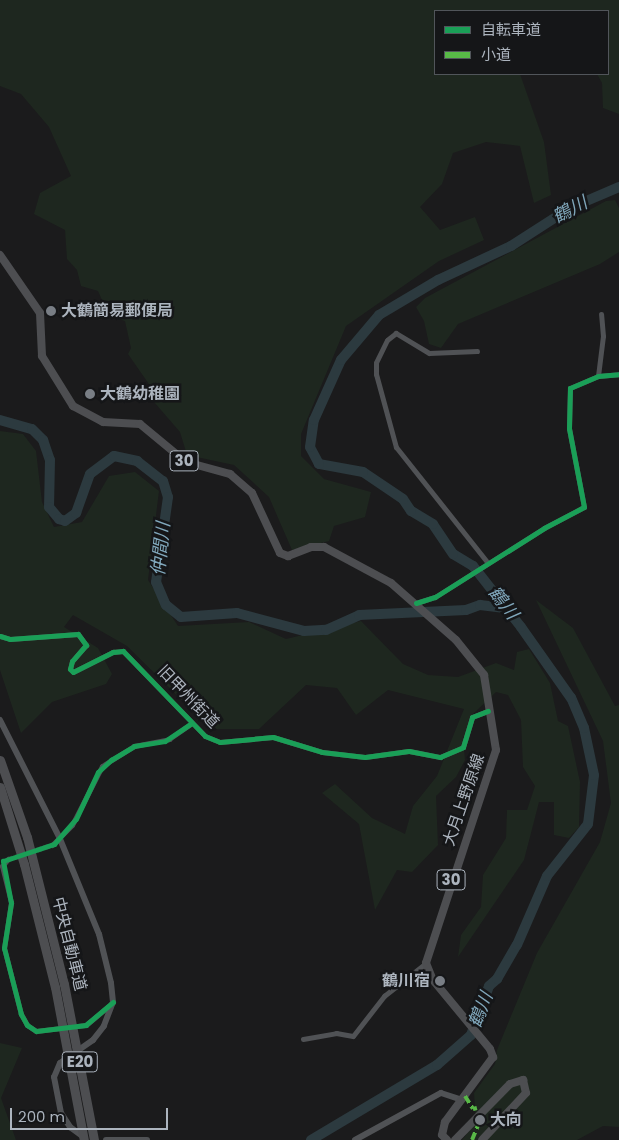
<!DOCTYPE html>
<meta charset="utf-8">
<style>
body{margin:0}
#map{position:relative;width:619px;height:1140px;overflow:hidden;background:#1b1b1c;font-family:Poppins,"Noto Sans JP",sans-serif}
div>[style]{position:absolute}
.green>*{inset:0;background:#1e271f}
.river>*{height:10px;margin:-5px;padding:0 5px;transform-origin:5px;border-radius:5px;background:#2c3a3f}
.minor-tunnel>*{height:5px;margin-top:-2.5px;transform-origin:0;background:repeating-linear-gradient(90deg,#383a3c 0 5px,transparent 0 7.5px)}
.minor>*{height:5px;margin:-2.5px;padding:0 2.5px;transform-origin:2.5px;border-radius:2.5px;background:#505255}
.tertiary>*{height:6px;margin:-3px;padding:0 3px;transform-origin:3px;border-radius:3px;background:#505255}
.primary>*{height:8px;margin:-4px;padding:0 4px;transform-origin:4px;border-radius:4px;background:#4d4e51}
.motorway>*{height:9px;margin:-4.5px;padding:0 4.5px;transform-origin:4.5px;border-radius:4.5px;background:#4d4e51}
.motorway-bridge>*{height:9px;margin:-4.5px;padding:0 4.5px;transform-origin:4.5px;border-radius:4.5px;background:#4d4e51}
.quiet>*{height:4px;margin-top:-2px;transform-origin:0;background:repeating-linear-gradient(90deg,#58b947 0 8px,transparent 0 12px)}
.cycleway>*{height:5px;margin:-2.5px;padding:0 2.5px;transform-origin:2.5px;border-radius:2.5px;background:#1a9f57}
.dots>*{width:14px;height:14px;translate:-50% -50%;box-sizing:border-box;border:2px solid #151618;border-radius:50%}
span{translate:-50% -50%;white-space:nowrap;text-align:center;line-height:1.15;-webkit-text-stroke:5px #151618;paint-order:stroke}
.shield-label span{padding:1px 4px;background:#151618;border:1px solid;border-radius:4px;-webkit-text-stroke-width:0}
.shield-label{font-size:15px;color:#acb4be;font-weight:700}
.poi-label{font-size:16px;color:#acb4be;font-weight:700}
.left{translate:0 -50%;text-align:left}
.right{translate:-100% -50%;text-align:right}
.street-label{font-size:16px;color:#acb4be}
.water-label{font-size:18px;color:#80a7bb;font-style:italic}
.legend{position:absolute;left:434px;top:10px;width:175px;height:65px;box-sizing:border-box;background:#151618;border:1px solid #51555a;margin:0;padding:6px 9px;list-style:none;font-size:15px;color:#acb4be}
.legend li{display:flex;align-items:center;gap:10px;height:25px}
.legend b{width:25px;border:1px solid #51555a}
.scale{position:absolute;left:10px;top:1108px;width:158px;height:22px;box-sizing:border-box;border:2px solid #acb4be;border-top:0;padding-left:6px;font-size:15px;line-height:18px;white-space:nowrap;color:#acb4be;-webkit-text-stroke:4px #151618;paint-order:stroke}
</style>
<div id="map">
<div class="green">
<i style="clip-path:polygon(0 0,619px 0,619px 114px,603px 108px,602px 83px,597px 74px,608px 74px,608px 11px,435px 11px,435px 74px,520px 74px,544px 142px,551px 195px,534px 203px,520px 146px,486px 142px,453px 153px,442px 184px,420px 207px,440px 230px,475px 217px,484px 240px,439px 261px,346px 326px,301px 434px,301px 456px,324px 479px,371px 492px,365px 517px,334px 526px,329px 541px,292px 550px,269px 497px,234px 465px,187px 455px,180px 432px,154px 402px,153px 390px,128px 354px,131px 348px,125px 321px,109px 316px,98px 291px,81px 286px,77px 270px,67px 259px,65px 230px,34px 214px,40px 193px,71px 176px,49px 127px,21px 94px,0 86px)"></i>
<i style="clip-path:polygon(615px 200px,619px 208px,619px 252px,600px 264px,458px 324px,441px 348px,429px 344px,424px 321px,416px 307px,425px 298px,606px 201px)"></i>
<i style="clip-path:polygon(0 431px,23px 434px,36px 451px,42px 502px,54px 527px,82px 522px,109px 476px,135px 472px,159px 491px,148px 580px,178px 626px,249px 622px,286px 639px,361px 621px,403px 664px,428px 675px,458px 677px,496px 663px,514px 670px,517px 652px,529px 649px,550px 683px,558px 721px,568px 726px,580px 782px,579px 827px,569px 838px,554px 835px,554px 802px,539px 802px,524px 860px,458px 957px,461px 935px,481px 907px,483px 875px,506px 838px,507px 810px,527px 810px,535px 786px,523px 767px,521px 720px,508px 695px,496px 692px,473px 714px,463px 738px,465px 760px,456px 777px,436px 796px,438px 845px,412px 872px,397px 870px,375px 910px,359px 824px,322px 793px,335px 784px,372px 818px,405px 834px,413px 806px,437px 776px,464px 709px,388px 690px,356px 715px,337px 688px,306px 685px,259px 729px,211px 729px,127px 646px,73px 615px,64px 627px,98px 648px,112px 674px,106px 684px,52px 702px,21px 733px,0 670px)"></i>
<i style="clip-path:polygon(536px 600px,573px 628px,615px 706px,619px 705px,619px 1127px,603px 1126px,577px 1140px,462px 1140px,476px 1123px,474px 1093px,495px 1064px,497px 1050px,537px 953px,600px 842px,611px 803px,603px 741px)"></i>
<i style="clip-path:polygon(0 1043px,22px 1048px,1px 1098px,16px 1140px,0 1140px)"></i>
</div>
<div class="river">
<i style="left:0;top:420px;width:33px;rotate:16deg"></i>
<i style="left:32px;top:429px;width:16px;rotate:45deg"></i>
<i style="left:43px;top:440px;width:21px;rotate:71deg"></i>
<i style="left:50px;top:460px;width:47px;rotate:91.2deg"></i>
<i style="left:49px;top:507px;width:16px;rotate:50deg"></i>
<i style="left:59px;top:519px;width:6px;rotate:18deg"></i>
<i style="left:65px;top:521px;width:14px;rotate:-36deg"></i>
<i style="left:76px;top:513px;width:41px;rotate:-70.3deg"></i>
<i style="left:90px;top:474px;width:30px;rotate:-37deg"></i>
<i style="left:114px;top:456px;width:24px;rotate:12deg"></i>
<i style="left:137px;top:461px;width:33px;rotate:38deg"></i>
<i style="left:163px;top:481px;width:17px;rotate:73deg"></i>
<i style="left:168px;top:497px;width:86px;rotate:98deg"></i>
<i style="left:156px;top:582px;width:25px;rotate:67deg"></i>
<i style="left:166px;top:605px;width:19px;rotate:39deg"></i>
<i style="left:181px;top:617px;width:56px;rotate:-4.1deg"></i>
<i style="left:237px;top:613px;width:69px;rotate:15deg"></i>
<i style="left:304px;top:631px;width:22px;rotate:-3deg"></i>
<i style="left:326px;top:630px;width:36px;rotate:-24deg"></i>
<i style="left:359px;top:615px;width:107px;rotate:-2.7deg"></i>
<i style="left:466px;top:610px;width:15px;rotate:-20deg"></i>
<i style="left:480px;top:605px;width:25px;rotate:7deg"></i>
<i style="left:311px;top:1140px;width:147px;rotate:-30.8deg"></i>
<i style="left:437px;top:1065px;width:45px;rotate:-41.4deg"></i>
<i style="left:471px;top:1035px;width:52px;rotate:-69.8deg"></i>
<i style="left:489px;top:986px;width:11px;rotate:-41deg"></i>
<i style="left:497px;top:979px;width:39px;rotate:-60deg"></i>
<i style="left:517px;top:945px;width:75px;rotate:-66.5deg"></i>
<i style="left:547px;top:876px;width:66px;rotate:-51.7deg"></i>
<i style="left:588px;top:824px;width:49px;rotate:-83deg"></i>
<i style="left:594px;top:775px;width:48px;rotate:-102deg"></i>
<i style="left:584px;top:728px;width:33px;rotate:-113deg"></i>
<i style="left:571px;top:698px;width:87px;rotate:-125.2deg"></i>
<i style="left:521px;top:627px;width:78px;rotate:-128.2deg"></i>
<i style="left:473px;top:566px;width:23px;rotate:-149deg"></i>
<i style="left:453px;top:554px;width:36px;rotate:-124deg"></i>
<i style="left:433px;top:524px;width:26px;rotate:-149deg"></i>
<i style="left:411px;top:511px;width:14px;rotate:-124deg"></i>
<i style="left:403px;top:499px;width:48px;rotate:-146deg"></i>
<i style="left:363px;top:472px;width:45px;rotate:-169.7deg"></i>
<i style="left:319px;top:464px;width:19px;rotate:-118deg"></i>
<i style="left:310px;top:447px;width:27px;rotate:-82deg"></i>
<i style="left:314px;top:420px;width:66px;rotate:-65.8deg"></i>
<i style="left:341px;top:360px;width:59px;rotate:-49.8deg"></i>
<i style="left:379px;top:315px;width:69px;rotate:-30.7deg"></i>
<i style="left:438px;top:280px;width:81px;rotate:-25deg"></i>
<i style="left:511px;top:246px;width:70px;rotate:-32.8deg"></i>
<i style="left:570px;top:208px;width:53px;rotate:-23.2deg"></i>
</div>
<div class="minor-tunnel">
<i style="left:30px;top:852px;width:23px;rotate:-18deg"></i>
<i style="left:8px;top:859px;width:15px;rotate:-16deg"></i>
</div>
<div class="minor">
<i style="left:477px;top:351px;width:48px;rotate:177.6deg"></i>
<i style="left:429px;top:353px;width:39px;rotate:-149deg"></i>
<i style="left:396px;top:333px;width:11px;rotate:142deg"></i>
<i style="left:387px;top:340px;width:25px;rotate:116deg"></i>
<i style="left:376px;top:363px;width:11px;rotate:90deg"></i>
<i style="left:376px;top:374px;width:76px;rotate:74.7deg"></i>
<i style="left:396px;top:447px;width:148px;rotate:51.6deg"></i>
<i style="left:598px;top:376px;width:40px;rotate:-82.9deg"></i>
<i style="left:603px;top:336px;width:22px;rotate:-95deg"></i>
<i style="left:416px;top:603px;width:20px;rotate:-18deg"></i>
<i style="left:435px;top:597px;width:129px;rotate:-32.3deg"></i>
<i style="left:544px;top:528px;width:45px;rotate:-27.7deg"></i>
<i style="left:584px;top:507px;width:80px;rotate:-100.8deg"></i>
<i style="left:569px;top:428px;width:40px;rotate:-88.6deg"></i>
<i style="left:570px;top:388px;width:30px;rotate:-23deg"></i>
<i style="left:598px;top:376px;width:21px;rotate:-5deg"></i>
<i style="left:0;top:636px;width:10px;rotate:17deg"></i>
<i style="left:10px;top:639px;width:68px;rotate:-4.2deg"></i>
<i style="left:78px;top:634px;width:14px;rotate:54deg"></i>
<i style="left:86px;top:645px;width:21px;rotate:131deg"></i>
<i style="left:72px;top:661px;width:8px;rotate:104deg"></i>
<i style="left:70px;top:669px;width:4px;rotate:45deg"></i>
<i style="left:73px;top:672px;width:45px;rotate:-26.6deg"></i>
<i style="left:113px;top:652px;width:10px;rotate:-6deg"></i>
<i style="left:123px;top:651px;width:118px;rotate:46deg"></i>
<i style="left:205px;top:736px;width:16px;rotate:22deg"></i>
<i style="left:220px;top:742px;width:53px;rotate:-5.4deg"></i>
<i style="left:273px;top:737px;width:51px;rotate:17deg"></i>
<i style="left:322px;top:752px;width:43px;rotate:6.6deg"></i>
<i style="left:365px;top:757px;width:44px;rotate:-7.8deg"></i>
<i style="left:409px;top:751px;width:32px;rotate:11deg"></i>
<i style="left:440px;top:757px;width:25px;rotate:-23deg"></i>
<i style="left:463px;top:747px;width:31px;rotate:-73deg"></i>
<i style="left:472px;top:717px;width:17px;rotate:-21deg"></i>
<i style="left:52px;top:845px;width:28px;rotate:-45deg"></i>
<i style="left:72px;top:825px;width:66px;rotate:-63deg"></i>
<i style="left:102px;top:766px;width:38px;rotate:-32deg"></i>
<i style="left:134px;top:746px;width:36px;rotate:-11deg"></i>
<i style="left:169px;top:739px;width:28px;rotate:-35deg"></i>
<i style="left:8px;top:859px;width:9px;rotate:131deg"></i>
<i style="left:2px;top:866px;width:38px;rotate:76deg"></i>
<i style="left:11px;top:903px;width:46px;rotate:98.8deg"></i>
<i style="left:4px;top:948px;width:68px;rotate:75.6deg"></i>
<i style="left:21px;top:1014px;width:13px;rotate:61deg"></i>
<i style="left:27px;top:1025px;width:11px;rotate:34deg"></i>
<i style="left:36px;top:1031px;width:50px;rotate:-6.8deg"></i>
<i style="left:86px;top:1025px;width:35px;rotate:-40deg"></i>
<i style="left:303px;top:1039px;width:34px;rotate:-10deg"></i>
<i style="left:336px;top:1033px;width:17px;rotate:10deg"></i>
<i style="left:353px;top:1036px;width:51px;rotate:-52.2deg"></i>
<i style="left:384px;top:996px;width:53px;rotate:-38.2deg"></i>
</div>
<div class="tertiary">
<i style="left:0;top:720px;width:133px;rotate:63.2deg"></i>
<i style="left:60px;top:839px;width:103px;rotate:67.7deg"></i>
<i style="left:99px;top:934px;width:50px;rotate:76.2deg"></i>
<i style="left:111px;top:983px;width:19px;rotate:84deg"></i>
<i style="left:113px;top:1002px;width:26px;rotate:111deg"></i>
<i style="left:104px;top:1026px;width:18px;rotate:128deg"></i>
<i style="left:93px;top:1040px;width:40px;rotate:145.1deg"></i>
<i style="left:60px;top:1063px;width:15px;rotate:113deg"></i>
<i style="left:54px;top:1077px;width:37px;rotate:79deg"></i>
<i style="left:61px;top:1113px;width:17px;rotate:57deg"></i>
<i style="left:70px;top:1127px;width:17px;rotate:36deg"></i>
<i style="left:106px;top:1140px;width:41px"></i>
<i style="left:355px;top:1140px;width:98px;rotate:-28.7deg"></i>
<i style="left:441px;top:1093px;width:22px;rotate:18deg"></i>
</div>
<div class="primary">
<i style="left:0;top:255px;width:70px;rotate:55.4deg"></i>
<i style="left:40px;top:313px;width:43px;rotate:87.3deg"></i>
<i style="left:42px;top:356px;width:59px;rotate:58.2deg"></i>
<i style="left:73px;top:406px;width:34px;rotate:28deg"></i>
<i style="left:103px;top:422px;width:37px;rotate:3deg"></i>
<i style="left:140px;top:424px;width:60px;rotate:39.6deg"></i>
<i style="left:186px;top:462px;width:46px;rotate:15.3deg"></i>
<i style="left:230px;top:474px;width:29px;rotate:41deg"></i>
<i style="left:252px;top:493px;width:66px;rotate:65deg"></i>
<i style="left:280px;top:553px;width:9px;rotate:21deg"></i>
<i style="left:288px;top:556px;width:25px;rotate:-21deg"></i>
<i style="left:311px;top:547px;width:13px"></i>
<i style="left:324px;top:547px;width:76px;rotate:28.2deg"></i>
<i style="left:391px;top:583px;width:86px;rotate:41.2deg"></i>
<i style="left:456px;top:640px;width:45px;rotate:51.3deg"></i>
<i style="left:484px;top:675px;width:76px;rotate:80.9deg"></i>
<i style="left:496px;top:750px;width:224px;rotate:108.2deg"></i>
<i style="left:426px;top:963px;width:18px;rotate:68deg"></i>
<i style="left:433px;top:980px;width:89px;rotate:50.4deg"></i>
<i style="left:490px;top:1049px;width:9px;rotate:69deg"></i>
<i style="left:493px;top:1057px;width:81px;rotate:126.4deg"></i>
<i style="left:445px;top:1122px;width:13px;rotate:103deg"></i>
<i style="left:442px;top:1135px;width:7px;rotate:45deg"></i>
<i style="left:455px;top:1140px;width:78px;rotate:-45.5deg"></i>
<i style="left:510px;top:1084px;width:14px;rotate:-17deg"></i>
<i style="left:523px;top:1080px;width:13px;rotate:77deg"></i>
<i style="left:526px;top:1093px;width:64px;rotate:133.1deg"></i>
</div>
<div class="motorway">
<i style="left:0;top:760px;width:82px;rotate:70.7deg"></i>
<i style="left:27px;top:837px;width:152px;rotate:75.9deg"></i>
<i style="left:0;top:787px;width:81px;rotate:72.7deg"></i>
<i style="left:24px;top:864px;width:127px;rotate:75.9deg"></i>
</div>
<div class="motorway-bridge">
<i style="left:64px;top:984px;width:159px;rotate:79.1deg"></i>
<i style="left:55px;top:987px;width:156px;rotate:79.3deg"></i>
</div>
<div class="quiet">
<i style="left:465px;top:1096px;width:15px;rotate:58deg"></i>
<i style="left:473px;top:1109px;width:4px;rotate:-14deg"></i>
<i style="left:472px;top:1140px;width:24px;rotate:-68deg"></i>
</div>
<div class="cycleway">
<i style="left:416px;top:603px;width:20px;rotate:-18deg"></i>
<i style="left:435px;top:597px;width:129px;rotate:-32.3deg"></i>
<i style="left:544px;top:528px;width:45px;rotate:-27.7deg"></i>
<i style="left:584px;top:507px;width:80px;rotate:-100.8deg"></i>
<i style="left:569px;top:428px;width:40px;rotate:-88.6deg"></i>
<i style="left:570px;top:388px;width:30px;rotate:-23deg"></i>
<i style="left:598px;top:376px;width:21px;rotate:-5deg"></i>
<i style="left:0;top:636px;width:10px;rotate:17deg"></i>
<i style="left:10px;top:639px;width:68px;rotate:-4.2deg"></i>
<i style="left:78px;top:634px;width:14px;rotate:54deg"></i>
<i style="left:86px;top:645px;width:21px;rotate:131deg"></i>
<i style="left:72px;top:661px;width:8px;rotate:104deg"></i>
<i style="left:70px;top:669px;width:4px;rotate:45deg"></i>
<i style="left:73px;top:672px;width:45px;rotate:-26.6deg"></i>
<i style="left:113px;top:652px;width:10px;rotate:-6deg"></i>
<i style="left:123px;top:651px;width:118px;rotate:46deg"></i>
<i style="left:205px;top:736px;width:16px;rotate:22deg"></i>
<i style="left:220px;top:742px;width:53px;rotate:-5.4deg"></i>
<i style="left:273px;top:737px;width:51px;rotate:17deg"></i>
<i style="left:322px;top:752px;width:43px;rotate:6.6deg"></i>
<i style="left:365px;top:757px;width:44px;rotate:-7.8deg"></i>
<i style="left:409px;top:751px;width:32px;rotate:11deg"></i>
<i style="left:440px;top:757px;width:25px;rotate:-23deg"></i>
<i style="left:463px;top:747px;width:31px;rotate:-73deg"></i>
<i style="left:472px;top:717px;width:17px;rotate:-21deg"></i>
<i style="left:113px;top:1002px;width:35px;rotate:140deg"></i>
<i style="left:86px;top:1025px;width:50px;rotate:173.2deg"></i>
<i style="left:36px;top:1031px;width:11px;rotate:-146deg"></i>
<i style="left:27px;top:1025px;width:13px;rotate:-119deg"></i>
<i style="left:21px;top:1014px;width:68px;rotate:-104.4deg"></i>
<i style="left:4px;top:948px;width:46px;rotate:-81.2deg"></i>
<i style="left:11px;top:903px;width:43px;rotate:-100.8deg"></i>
<i style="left:3px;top:861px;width:54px;rotate:-18.4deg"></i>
<i style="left:54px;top:844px;width:33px;rotate:-49deg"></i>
<i style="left:76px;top:819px;width:52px;rotate:-64.9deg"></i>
<i style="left:98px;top:772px;width:18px;rotate:-43deg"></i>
<i style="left:111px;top:760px;width:27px;rotate:-31deg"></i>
<i style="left:134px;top:746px;width:31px;rotate:-9deg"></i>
<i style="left:165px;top:741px;width:32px;rotate:-34deg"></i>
</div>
<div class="dots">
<i style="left:51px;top:311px;background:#797e85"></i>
<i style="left:90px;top:394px;background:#797e85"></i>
<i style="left:440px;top:981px;background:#797e85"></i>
<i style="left:480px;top:1120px;background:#797e85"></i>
</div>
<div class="shield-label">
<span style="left:184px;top:461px">30</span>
<span style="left:451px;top:880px">30</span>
<span style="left:80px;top:1062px">E20</span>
</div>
<div class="poi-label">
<span class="left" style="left:61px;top:311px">大鶴簡易郵便局</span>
<span class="left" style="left:100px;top:394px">大鶴幼稚園</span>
<span class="right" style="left:430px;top:981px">鶴川宿</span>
<span class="left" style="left:490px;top:1120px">大向</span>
</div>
<div class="street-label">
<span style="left:188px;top:697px;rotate:46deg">旧甲州街道</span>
<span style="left:464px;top:800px;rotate:-71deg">大月上野原線</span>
<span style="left:69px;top:944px;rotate:76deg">中央自動車道</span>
</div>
<div class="water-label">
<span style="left:570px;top:210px;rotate:-28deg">鶴川</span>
<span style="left:161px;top:549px;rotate:-84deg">仲間川</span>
<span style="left:503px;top:603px;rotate:52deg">鶴川</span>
<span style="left:481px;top:1010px;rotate:-69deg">鶴川</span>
</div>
<ul class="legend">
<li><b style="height:6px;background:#1a9f57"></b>自転車道</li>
<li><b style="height:6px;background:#58b947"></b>小道</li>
</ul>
<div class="scale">200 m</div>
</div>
